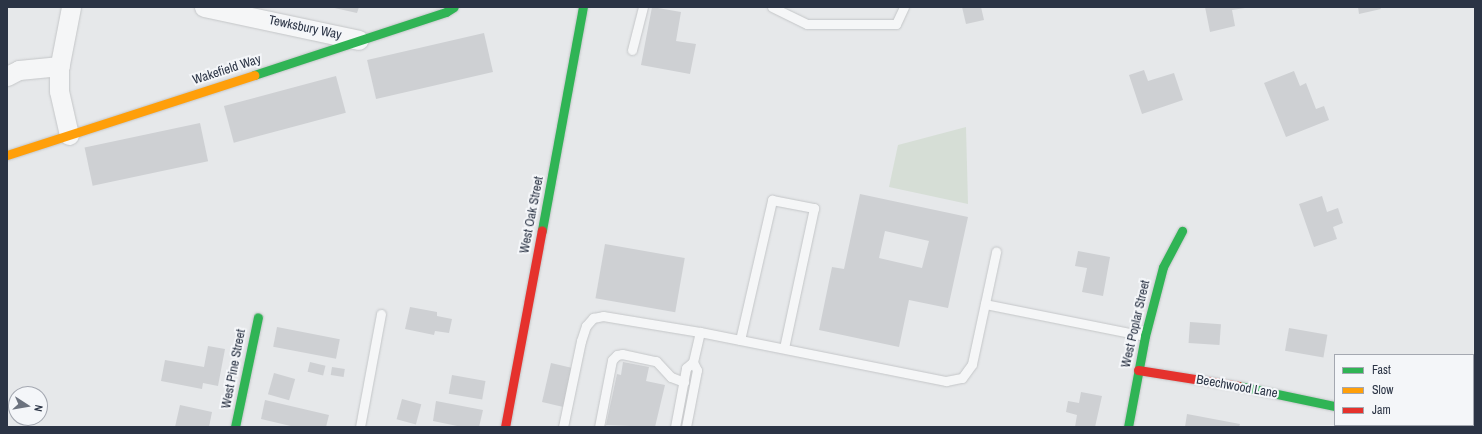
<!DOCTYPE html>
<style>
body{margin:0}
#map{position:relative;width:1482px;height:434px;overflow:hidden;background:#e6e8ea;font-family:"Archivo Narrow",sans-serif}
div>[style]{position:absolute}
.green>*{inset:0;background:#d6ded6}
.building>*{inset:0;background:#ced0d3;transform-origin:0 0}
.roads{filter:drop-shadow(0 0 1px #c4c6c8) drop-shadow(0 0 1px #c4c6c8)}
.lane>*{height:9px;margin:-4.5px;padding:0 4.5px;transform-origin:4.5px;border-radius:4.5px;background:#f5f6f7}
.street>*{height:19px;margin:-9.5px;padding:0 9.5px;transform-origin:9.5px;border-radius:9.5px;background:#f5f6f7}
.fast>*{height:9px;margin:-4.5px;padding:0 4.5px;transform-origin:4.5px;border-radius:4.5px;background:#30b455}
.slow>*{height:9px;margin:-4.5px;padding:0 4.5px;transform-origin:4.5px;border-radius:4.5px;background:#ff9f0a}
.jam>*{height:9px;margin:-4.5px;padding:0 4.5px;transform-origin:4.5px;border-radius:4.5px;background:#e5322d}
span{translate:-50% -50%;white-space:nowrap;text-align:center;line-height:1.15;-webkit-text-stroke:4px #f4f6f9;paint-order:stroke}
.street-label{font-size:13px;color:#2b3445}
.frame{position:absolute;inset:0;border:8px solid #2b3445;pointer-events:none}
.legend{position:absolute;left:1334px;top:354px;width:140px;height:72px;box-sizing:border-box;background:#f4f6f9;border:1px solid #a4a8b1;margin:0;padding:5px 7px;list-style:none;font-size:12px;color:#2b3445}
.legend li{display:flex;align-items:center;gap:8px;height:20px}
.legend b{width:20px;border:1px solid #a4a8b1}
.north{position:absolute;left:8px;top:386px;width:40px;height:40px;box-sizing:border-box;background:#f4f6f9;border:1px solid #a4a8b1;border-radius:50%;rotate:102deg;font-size:11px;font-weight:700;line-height:16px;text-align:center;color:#2b3445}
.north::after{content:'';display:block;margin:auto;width:14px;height:18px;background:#6c737f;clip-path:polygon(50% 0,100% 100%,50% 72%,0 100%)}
</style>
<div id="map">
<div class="green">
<i style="clip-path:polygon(966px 127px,968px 204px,889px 187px,898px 145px)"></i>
</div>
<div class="building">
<i style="clip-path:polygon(330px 7px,359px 7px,357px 13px)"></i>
<i style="clip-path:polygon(652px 7px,681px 12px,676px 41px,696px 44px,690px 74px,641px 65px)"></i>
<i style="clip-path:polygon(962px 7px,981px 7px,984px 20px,966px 24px)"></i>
<i style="clip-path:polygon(1205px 7px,1245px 7px,1245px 8px,1232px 10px,1235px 26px,1210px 32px)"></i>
<i style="clip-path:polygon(1358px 7px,1380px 7px,1381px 9px,1359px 14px)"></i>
<i style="left:484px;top:33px;width:40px;height:120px;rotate:77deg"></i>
<i style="clip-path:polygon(1144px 70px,1148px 81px,1174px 73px,1183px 100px,1142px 114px,1129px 75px)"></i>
<i style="clip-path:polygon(1294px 71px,1300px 86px,1306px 83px,1316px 109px,1324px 106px,1329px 120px,1286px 137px,1264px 83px)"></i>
<i style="left:336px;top:76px;width:38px;height:116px;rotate:75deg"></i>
<i style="left:200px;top:123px;width:39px;height:118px;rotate:78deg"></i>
<i style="clip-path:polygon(evenodd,860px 194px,968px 217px,948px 308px,909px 300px,899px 347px,819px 330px,832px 267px,844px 269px,860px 194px,885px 231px,929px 241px,922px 268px,879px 258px,885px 231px)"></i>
<i style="clip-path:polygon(1322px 196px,1327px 212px,1338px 208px,1343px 223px,1333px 227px,1337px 239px,1314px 247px,1299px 204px)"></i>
<i style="left:605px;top:244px;width:81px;height:55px;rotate:10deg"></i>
<i style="clip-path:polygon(1078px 251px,1110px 257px,1103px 296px,1082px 292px,1087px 268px,1075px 266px)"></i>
<i style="clip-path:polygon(410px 307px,437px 312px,437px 316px,452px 319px,449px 333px,435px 331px,434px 335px,405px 329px)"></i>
<i style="left:1190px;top:322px;width:31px;height:21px;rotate:4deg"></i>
<i style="left:277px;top:327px;width:64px;height:20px;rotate:11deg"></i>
<i style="left:1289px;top:328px;width:39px;height:23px;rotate:10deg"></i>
<i style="clip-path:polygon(208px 346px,225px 349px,218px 386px,203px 383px,202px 389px,161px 381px,165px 360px,204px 367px)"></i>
<i style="left:310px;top:362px;width:16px;height:10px;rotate:14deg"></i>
<i style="clip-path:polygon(623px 362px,649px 367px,646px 381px,665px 385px,655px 427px,606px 425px,617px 374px,621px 375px)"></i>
<i style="left:551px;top:363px;width:23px;height:40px;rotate:13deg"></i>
<i style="left:332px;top:367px;width:13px;height:8px;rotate:9deg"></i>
<i style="left:274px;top:373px;width:22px;height:22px;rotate:16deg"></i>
<i style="left:452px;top:375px;width:34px;height:19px;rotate:10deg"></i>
<i style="clip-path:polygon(1081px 392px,1102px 396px,1095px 427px,1075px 427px,1077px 415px,1066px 412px,1068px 401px,1079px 403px)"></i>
<i style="left:402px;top:399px;width:20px;height:21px;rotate:15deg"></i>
<i style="clip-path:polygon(265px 400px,329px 415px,326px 427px,295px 427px,261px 419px)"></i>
<i style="clip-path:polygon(436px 401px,483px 410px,479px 427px,462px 427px,433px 421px)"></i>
<i style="clip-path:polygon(180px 405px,212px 412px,209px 427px,175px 427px)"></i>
<i style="clip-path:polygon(1187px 414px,1240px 424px,1239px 427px,1185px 427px)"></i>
</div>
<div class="roads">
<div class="lane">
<i style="left:772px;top:7px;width:39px;rotate:26deg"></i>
<i style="left:807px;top:24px;width:89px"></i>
<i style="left:896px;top:24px;width:19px;rotate:-65deg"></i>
<i style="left:632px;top:50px;width:44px;rotate:-75.7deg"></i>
<i style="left:985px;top:304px;width:163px;rotate:11.3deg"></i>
<i style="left:740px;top:340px;width:144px;rotate:-77.1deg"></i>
<i style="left:772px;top:200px;width:43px;rotate:10.8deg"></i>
<i style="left:814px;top:208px;width:143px;rotate:102.1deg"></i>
<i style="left:360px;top:427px;width:115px;rotate:-79.5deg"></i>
<i style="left:563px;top:427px;width:88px;rotate:-78.2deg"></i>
<i style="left:581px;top:341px;width:16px;rotate:-72deg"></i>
<i style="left:586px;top:326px;width:11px;rotate:-49deg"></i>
<i style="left:593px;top:318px;width:10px;rotate:-11deg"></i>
<i style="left:603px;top:316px;width:98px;rotate:9.4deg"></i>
<i style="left:599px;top:427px;width:68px;rotate:-79deg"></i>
<i style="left:612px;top:360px;width:7px;rotate:-45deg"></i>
<i style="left:617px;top:355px;width:5px;rotate:-11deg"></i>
<i style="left:622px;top:354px;width:35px;rotate:12deg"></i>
<i style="left:656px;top:361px;width:22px;rotate:47deg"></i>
<i style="left:671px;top:377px;width:14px;rotate:21deg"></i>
<i style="left:675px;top:427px;width:60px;rotate:-79.4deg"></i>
<i style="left:686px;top:368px;width:9px;rotate:-41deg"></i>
<i style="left:693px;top:362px;width:31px;rotate:-77deg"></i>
<i style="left:700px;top:332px;width:251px;rotate:11.3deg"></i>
<i style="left:946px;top:381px;width:16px;rotate:-11deg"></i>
<i style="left:962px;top:378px;width:17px;rotate:-54deg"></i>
<i style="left:972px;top:364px;width:115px;rotate:-77.9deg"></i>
<i style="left:686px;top:427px;width:58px;rotate:-79.1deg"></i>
<i style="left:697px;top:370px;width:9px;rotate:-117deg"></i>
</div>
<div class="street">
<i style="left:204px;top:7px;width:158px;rotate:12deg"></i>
<i style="left:7px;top:76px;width:13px;rotate:-27deg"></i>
<i style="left:19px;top:70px;width:41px;rotate:-5.6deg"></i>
<i style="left:69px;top:135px;width:45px;rotate:-102.8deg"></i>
<i style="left:59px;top:91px;width:22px;rotate:-90deg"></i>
<i style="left:59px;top:69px;width:63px;rotate:-79deg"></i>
<i style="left:1473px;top:415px;width:2px;rotate:-27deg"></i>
</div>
<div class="fast">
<i style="left:254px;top:75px;width:202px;rotate:-18.2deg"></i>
<i style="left:446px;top:12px;width:9px;rotate:-32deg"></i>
<i style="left:542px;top:230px;width:227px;rotate:-79.6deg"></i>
<i style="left:1239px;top:386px;width:98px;rotate:11.8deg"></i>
<i style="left:235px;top:427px;width:112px;rotate:-78.2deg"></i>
<i style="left:1128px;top:427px;width:93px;rotate:-79.4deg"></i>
<i style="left:1145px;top:336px;width:71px;rotate:-75.4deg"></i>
<i style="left:1163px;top:267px;width:41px;rotate:-62.2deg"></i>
</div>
<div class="slow">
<i style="left:7px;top:155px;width:260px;rotate:-17.9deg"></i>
</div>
<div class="jam">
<i style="left:1138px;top:370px;width:102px;rotate:9deg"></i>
<i style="left:505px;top:427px;width:200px;rotate:-79.4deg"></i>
</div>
</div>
<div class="street-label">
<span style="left:305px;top:28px;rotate:12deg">Tewksbury Way</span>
<span style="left:227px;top:70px;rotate:-18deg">Wakefield Way</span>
<span style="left:532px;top:215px;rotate:-79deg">West Oak Street</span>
<span style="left:1136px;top:324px;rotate:-77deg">West Poplar Street</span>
<span style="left:234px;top:369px;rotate:-79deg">West Pine Street</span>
<span style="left:1237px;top:387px;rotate:10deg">Beechwood Lane</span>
</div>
<div class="frame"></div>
<ul class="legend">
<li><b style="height:5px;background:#30b455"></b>Fast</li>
<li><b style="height:5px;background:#ff9f0a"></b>Slow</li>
<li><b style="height:5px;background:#e5322d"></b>Jam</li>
</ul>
<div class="north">N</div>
</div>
